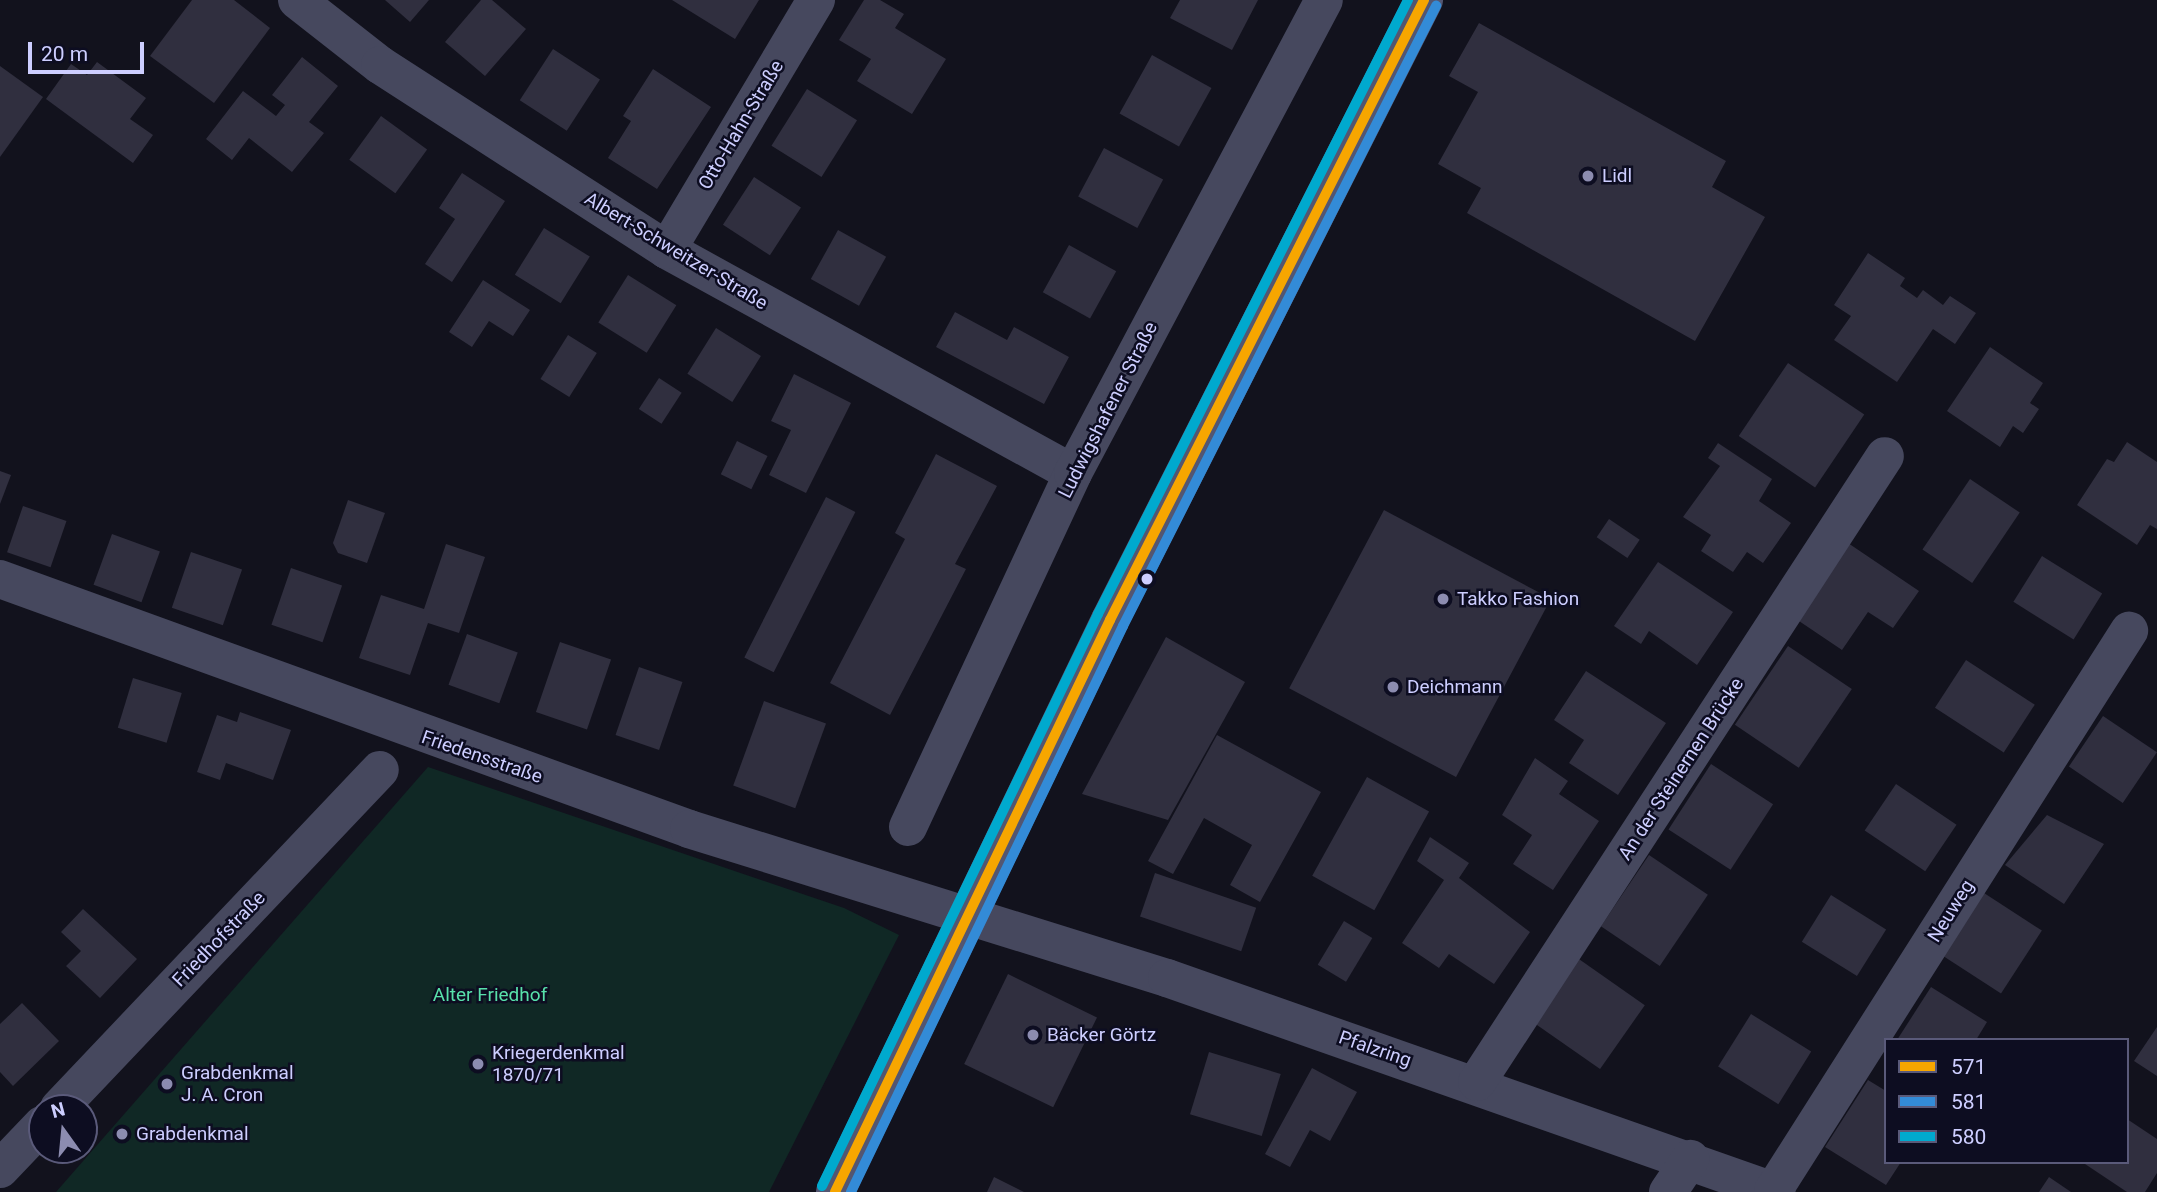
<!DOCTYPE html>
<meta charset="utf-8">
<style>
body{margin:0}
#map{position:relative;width:2157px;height:1192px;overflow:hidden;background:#12121d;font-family:Roboto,sans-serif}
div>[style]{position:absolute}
.green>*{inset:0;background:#102825}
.building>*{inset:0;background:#302f3f;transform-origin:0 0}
.street>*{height:38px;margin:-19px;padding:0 19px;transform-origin:19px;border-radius:19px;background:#46485e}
.secondary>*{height:38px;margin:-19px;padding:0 19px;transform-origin:19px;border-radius:19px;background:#535671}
.bus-1>*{height:10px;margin:-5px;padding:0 5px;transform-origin:5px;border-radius:5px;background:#f7a600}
.bus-2>*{height:10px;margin:-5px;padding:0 5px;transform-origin:5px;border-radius:5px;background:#338bd7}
.bus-3>*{height:10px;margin:-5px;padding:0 5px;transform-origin:5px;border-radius:5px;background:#00a9ce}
.dots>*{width:19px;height:19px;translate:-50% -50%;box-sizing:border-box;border:4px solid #0d0d21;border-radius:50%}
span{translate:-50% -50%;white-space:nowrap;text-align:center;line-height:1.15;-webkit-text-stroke:5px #0d0d21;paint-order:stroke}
.street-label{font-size:19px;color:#cdceff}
.poi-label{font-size:19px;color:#cdceff}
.left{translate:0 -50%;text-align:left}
.park-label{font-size:19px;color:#58e0aa}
.legend{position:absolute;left:1884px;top:1038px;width:245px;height:126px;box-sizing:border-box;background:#0d0d21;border:2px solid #5a5a7a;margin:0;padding:9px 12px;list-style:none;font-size:21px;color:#cdceff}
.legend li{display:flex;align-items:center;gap:14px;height:35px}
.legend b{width:35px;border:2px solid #5a5a7a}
.north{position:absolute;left:28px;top:1094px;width:70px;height:70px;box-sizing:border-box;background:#0d0d21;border:2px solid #5a5a7a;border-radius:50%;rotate:345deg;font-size:19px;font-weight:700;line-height:28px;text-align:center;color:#cdceff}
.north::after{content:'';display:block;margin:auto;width:24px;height:32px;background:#8c8cb0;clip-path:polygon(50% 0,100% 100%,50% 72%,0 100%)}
.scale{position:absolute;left:28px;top:42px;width:116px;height:32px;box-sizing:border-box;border:4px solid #cdceff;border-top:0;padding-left:9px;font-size:21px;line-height:24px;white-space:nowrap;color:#cdceff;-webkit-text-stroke:5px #0d0d21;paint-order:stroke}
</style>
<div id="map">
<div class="green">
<i style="clip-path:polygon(428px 767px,844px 908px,899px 935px,769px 1192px,56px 1192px)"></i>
</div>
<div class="building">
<i style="clip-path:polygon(192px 0,234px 0,270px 28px,214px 103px,150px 56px)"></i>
<i style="clip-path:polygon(385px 0,429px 0,410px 22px)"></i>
<i style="clip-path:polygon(481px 0,492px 0,526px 29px,485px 76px,445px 42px)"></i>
<i style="clip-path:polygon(672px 0,759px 0,735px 39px)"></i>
<i style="clip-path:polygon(864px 0,880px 0,904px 14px,895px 28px,946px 59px,912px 114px,857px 81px,871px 59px,839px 40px)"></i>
<i style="clip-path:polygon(1180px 0,1258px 0,1232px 50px,1170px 18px)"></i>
<i style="clip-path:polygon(1479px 23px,1726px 161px,1712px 187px,1765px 217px,1695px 341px,1467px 213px,1481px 188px,1438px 164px,1478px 92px,1449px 76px)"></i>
<i style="left:553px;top:49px;width:56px;height:61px;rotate:33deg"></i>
<i style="left:1152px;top:55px;width:68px;height:67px;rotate:29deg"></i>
<i style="clip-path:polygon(302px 57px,338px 86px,309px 122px,324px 133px,292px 172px,249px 138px,232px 160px,206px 139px,243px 91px,276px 116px,285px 105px,272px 95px)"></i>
<i style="clip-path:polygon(97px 62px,146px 98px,130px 119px,153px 135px,133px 163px,46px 99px,71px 64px,87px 75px)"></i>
<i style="clip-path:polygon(0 66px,43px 97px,0 157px)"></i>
<i style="clip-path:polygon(653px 69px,711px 107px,657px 189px,608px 158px,631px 121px,623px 116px)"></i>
<i style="left:807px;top:89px;width:59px;height:67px;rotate:32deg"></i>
<i style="left:381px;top:116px;width:57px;height:54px;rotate:36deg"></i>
<i style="left:1104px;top:148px;width:67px;height:55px;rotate:28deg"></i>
<i style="clip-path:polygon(462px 173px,505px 201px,452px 282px,425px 264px,455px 219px,439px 208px)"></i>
<i style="left:754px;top:177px;width:56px;height:57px;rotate:33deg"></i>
<i style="left:544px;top:228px;width:54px;height:55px;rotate:32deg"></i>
<i style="left:838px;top:230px;width:55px;height:56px;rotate:29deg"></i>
<i style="left:1069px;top:245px;width:54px;height:54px;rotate:29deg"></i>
<i style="clip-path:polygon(1868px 253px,1905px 278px,1900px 286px,1917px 298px,1923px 290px,1943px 305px,1950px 296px,1976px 313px,1955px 344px,1933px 329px,1897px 382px,1834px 340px,1851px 316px,1834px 305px)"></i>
<i style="left:628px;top:275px;width:57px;height:56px;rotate:32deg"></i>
<i style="clip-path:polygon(483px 280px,530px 310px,513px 336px,489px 321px,472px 347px,449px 332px)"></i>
<i style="clip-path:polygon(955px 312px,1007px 340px,1014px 327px,1069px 357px,1044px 404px,936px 347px)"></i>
<i style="left:716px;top:328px;width:53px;height:54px;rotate:32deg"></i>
<i style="left:568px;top:335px;width:34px;height:52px;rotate:32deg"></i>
<i style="clip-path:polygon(1990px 347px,2043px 383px,2030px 403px,2039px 409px,2023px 433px,2013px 426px,2000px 447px,1947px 411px)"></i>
<i style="left:1788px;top:363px;width:92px;height:88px;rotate:34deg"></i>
<i style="clip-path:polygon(794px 374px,851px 403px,806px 493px,769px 475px,791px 430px,771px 421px)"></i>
<i style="left:659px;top:378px;width:27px;height:37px;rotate:33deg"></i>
<i style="left:737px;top:441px;width:34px;height:37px;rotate:26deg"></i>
<i style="clip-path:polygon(2127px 442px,2157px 462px,2157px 529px,2150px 525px,2137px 545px,2077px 505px,2107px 459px,2114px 462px)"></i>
<i style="clip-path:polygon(1718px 443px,1772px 479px,1759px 501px,1791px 523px,1763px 563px,1747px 552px,1733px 572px,1701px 551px,1711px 535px,1683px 517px,1720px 466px,1708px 458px)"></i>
<i style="clip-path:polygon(936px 454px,997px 486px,955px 564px,966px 569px,890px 715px,830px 683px,905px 539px,895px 533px)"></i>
<i style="clip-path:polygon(0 471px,11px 475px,0 504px)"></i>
<i style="left:1970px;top:479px;width:60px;height:85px;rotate:34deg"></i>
<i style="left:826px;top:497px;width:33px;height:180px;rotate:27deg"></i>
<i style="clip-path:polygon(348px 500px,385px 513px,367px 563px,338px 553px,333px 543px)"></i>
<i style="left:23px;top:506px;width:46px;height:49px;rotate:19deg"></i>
<i style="left:1384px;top:510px;width:189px;height:202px;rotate:28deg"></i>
<i style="left:1609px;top:519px;width:37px;height:22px;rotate:34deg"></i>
<i style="left:112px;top:534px;width:51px;height:54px;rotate:20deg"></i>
<i style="clip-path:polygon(1848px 543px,1919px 591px,1893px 628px,1868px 612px,1842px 650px,1796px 619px)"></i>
<i style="clip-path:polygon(446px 544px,485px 557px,459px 633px,428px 623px,410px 675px,359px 658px,381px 595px,424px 609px)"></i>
<i style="left:191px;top:552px;width:54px;height:59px;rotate:19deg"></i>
<i style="left:2042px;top:556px;width:71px;height:54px;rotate:32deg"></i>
<i style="clip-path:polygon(1658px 562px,1733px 612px,1697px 665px,1649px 631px,1641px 644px,1614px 626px)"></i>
<i style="left:291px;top:568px;width:54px;height:60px;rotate:19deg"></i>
<i style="left:467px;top:634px;width:54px;height:54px;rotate:20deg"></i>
<i style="clip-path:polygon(1166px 637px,1245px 682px,1168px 820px,1082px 794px)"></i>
<i style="left:560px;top:642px;width:54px;height:74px;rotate:19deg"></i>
<i style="left:1788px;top:646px;width:77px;height:95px;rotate:34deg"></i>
<i style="left:1966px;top:660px;width:82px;height:57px;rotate:33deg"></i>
<i style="left:639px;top:667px;width:46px;height:72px;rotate:19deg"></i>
<i style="clip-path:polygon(1586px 671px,1666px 723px,1618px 795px,1569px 763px,1584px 740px,1554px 720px)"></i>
<i style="left:133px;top:678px;width:51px;height:52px;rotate:17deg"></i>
<i style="left:764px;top:701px;width:66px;height:90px;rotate:20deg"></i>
<i style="clip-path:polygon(240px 712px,291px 730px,273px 780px,226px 763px,220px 780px,197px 772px,217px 715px,237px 722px)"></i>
<i style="left:2103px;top:716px;width:65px;height:61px;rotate:34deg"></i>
<i style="clip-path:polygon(1217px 735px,1321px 792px,1260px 902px,1230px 885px,1252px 845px,1204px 818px,1173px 874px,1148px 861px)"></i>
<i style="clip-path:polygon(1535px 758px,1568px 781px,1559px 794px,1599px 821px,1553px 890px,1513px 864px,1532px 835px,1502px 815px)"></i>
<i style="left:1711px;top:764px;width:74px;height:78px;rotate:33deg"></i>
<i style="left:1367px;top:777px;width:71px;height:113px;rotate:29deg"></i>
<i style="left:1896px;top:784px;width:73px;height:56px;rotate:34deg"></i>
<i style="clip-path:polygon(2047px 815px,2104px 844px,2064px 904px,2005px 865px)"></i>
<i style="clip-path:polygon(1430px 837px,1469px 863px,1459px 878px,1530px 932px,1494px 984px,1449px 954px,1439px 968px,1402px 943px,1444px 880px,1417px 861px)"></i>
<i style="left:1649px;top:855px;width:71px;height:86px;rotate:34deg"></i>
<i style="left:1155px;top:873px;width:107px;height:46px;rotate:19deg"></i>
<i style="left:1984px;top:893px;width:69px;height:75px;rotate:33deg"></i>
<i style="left:1831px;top:895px;width:65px;height:55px;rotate:32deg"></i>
<i style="clip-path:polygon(83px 909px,137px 959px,100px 998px,66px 966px,81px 951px,61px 932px)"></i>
<i style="left:1344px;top:921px;width:33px;height:51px;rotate:31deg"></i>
<i style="left:1576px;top:957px;width:84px;height:78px;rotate:35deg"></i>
<i style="left:1008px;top:974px;width:99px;height:100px;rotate:26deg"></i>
<i style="clip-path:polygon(1931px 987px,1987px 1022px,1976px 1040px,1897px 1040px)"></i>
<i style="clip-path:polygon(22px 1003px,59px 1041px,13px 1086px,0 1072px,0 1024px)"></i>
<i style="left:1751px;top:1014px;width:71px;height:62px;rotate:32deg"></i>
<i style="clip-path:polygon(2157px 1027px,2157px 1076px,2134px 1061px)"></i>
<i style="left:1209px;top:1052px;width:75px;height:65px;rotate:17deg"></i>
<i style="clip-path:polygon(1312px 1068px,1357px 1092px,1330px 1141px,1310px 1130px,1290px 1167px,1265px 1154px)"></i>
<i style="clip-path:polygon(1868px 1080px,1886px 1091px,1886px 1162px,1901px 1162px,1886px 1185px,1825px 1147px)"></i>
<i style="clip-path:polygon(2127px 1119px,2157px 1139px,2157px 1173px,2145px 1192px,2127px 1192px,2082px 1162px,2127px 1162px)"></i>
<i style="clip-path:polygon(994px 1177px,1024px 1192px,987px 1192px)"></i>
<i style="clip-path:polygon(2049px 1177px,2071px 1192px,2039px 1192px)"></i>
</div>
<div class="street">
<i style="left:297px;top:0;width:105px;rotate:38.1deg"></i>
<i style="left:380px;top:65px;width:341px;rotate:32.8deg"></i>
<i style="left:667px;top:250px;width:463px;rotate:28.8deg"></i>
<i style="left:667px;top:250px;width:291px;rotate:-59.2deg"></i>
<i style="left:0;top:579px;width:733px;rotate:19.94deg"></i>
<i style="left:689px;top:829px;width:501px;rotate:17.31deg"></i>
<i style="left:1167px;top:978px;width:646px;rotate:19.36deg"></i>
<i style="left:908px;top:827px;width:391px;rotate:-65deg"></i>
<i style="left:1073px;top:473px;width:535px;rotate:-62.05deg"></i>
<i style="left:1477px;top:1082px;width:747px;rotate:-56.91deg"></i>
<i style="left:59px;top:1108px;width:466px;rotate:-46.5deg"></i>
<i style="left:0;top:1169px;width:61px;rotate:-46.3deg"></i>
<i style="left:1773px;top:1191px;width:664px;rotate:-57.56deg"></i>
<i style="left:1668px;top:1192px;width:40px;rotate:-56deg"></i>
</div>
<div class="secondary">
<i style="left:835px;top:1192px;width:635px;rotate:-64.32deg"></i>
<i style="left:1110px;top:620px;width:695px;rotate:-63.14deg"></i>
</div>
<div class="bus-1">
<i style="left:835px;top:1192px;width:635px;rotate:-64.32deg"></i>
<i style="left:1110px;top:620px;width:695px;rotate:-63.14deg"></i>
</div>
<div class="bus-2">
<i style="left:851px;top:1192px;width:628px;rotate:-64.33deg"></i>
<i style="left:1123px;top:626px;width:695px;rotate:-63.21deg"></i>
</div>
<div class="bus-3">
<i style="left:822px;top:1186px;width:635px;rotate:-64.24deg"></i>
<i style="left:1098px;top:614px;width:688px;rotate:-63.21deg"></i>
</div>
<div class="dots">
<i style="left:1588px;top:176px;background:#8c8cb0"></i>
<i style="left:1147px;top:579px;background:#cdceff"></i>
<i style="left:1443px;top:599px;background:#8c8cb0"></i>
<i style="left:1393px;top:687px;background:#8c8cb0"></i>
<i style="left:1033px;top:1035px;background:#8c8cb0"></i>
<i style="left:478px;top:1064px;background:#8c8cb0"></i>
<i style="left:167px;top:1084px;background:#8c8cb0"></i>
<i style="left:122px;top:1134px;background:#8c8cb0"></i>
</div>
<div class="street-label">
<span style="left:741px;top:125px;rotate:-59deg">Otto-Hahn-Straße</span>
<span style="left:676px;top:251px;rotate:31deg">Albert-Schweitzer-Straße</span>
<span style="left:1108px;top:410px;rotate:-63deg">Ludwigshafener Straße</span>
<span style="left:482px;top:757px;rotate:19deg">Friedensstraße</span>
<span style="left:1681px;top:769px;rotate:-57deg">An der Steinernen Brücke</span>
<span style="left:1951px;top:911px;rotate:-58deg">Neuweg</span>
<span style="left:219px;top:939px;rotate:-46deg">Friedhofstraße</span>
<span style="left:1375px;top:1049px;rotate:19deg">Pfalzring</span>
</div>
<div class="poi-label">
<span class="left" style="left:1602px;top:176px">Lidl</span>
<span class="left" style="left:1457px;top:599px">Takko Fashion</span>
<span class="left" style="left:1407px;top:687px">Deichmann</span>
<span class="left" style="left:1047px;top:1035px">Bäcker Görtz</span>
<span class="left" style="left:492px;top:1064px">Kriegerdenkmal<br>1870/71</span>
<span class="left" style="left:181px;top:1084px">Grabdenkmal<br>J. A. Cron</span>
<span class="left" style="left:136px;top:1134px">Grabdenkmal</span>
</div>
<div class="park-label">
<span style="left:490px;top:995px">Alter Friedhof</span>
</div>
<ul class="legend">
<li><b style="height:9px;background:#f7a600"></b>571</li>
<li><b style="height:9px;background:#338bd7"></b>581</li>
<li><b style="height:9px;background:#00a9ce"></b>580</li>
</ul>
<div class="north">N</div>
<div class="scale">20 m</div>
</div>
